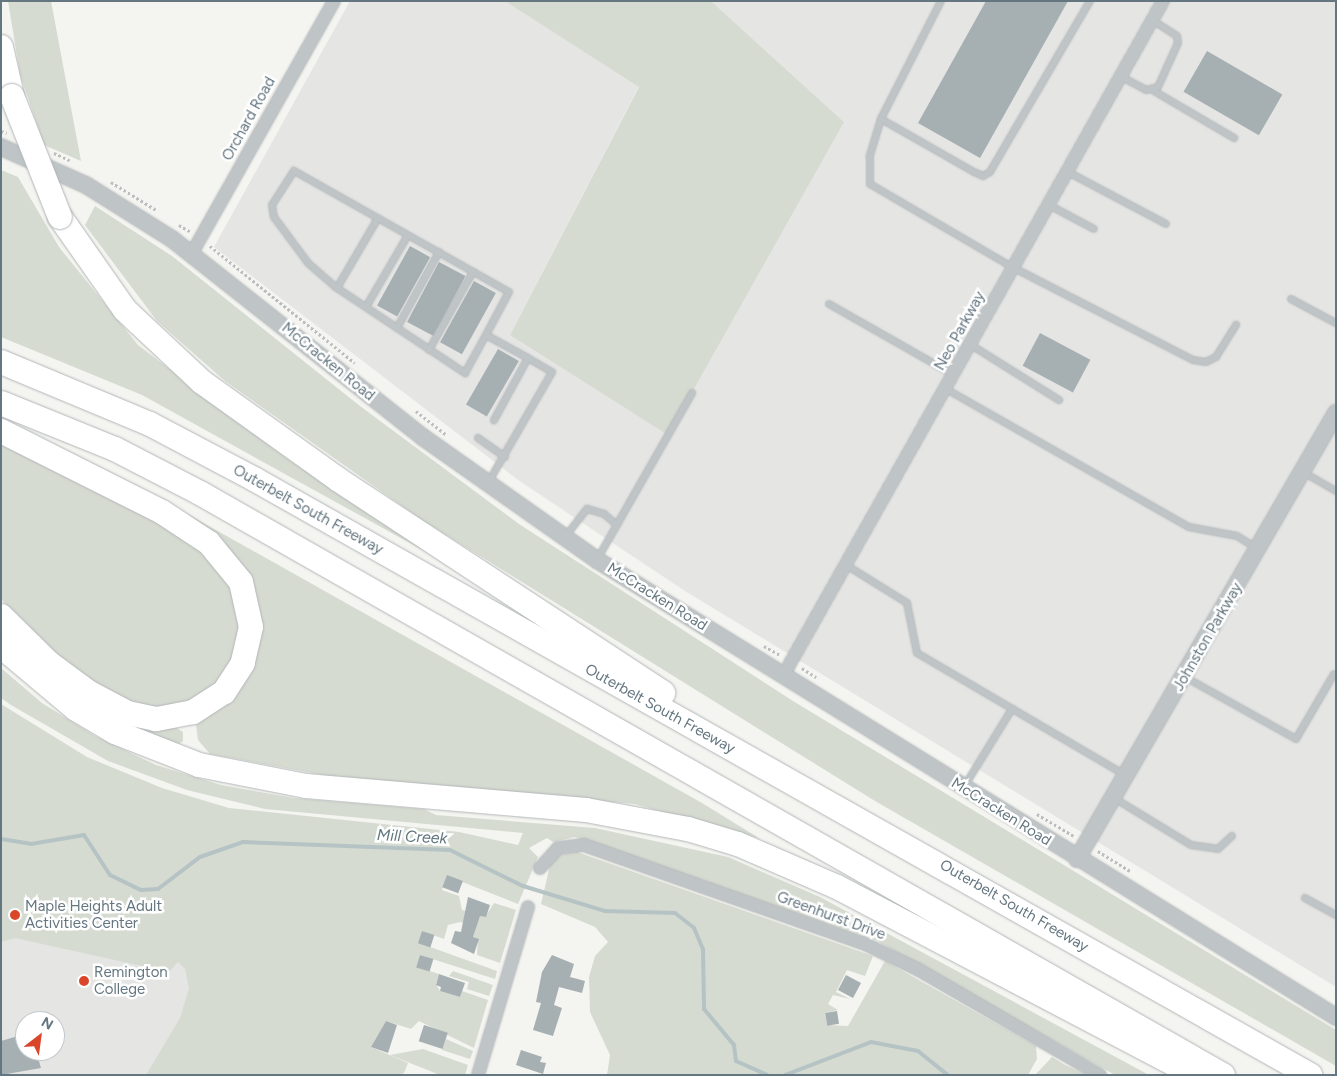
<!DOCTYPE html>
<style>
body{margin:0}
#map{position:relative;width:1337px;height:1076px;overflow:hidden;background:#f4f4f0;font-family:Figtree,sans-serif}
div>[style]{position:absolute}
.built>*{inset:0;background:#e5e5e4}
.green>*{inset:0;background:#d6dbd1}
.stream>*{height:4px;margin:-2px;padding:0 2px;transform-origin:2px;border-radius:2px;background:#b6c3c5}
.building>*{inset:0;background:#a6afb2;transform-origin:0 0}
.path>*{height:2.5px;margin-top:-1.25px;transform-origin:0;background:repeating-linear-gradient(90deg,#bbbdbf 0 2.5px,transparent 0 5px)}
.roads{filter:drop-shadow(0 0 1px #b2b6b8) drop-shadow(0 0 1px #b2b6b8)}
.service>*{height:6px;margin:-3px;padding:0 3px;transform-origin:3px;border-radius:3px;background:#bfc4c6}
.minor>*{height:12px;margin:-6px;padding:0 6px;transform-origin:6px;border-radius:6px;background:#bfc4c6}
.tertiary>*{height:16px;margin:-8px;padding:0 8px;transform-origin:8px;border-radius:8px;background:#bfc4c6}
.motorway>*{height:24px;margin:-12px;padding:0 12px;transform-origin:12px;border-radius:12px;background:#fff}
.bridges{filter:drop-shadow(0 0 1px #b2b6b8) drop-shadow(0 0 1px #b2b6b8)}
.motorway-bridge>*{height:24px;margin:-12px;padding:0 12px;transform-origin:12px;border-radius:12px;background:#fff}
.dots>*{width:14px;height:14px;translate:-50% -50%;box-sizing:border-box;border:2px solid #fff;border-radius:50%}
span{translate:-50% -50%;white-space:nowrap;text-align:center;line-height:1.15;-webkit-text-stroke:5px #fff;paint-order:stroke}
.street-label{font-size:15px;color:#647680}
.poi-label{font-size:15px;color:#647680}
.left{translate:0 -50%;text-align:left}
.water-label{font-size:16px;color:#60777e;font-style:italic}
.frame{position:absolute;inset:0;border:2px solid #647680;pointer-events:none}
.north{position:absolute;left:15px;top:1011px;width:50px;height:50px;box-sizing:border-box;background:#fff;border:1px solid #c1c8cc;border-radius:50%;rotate:30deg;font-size:14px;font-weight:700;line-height:20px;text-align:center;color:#647680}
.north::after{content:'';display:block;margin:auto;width:18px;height:22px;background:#da462a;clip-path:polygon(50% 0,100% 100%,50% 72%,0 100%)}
</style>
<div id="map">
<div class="built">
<i style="clip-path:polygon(350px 1px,506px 1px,639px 86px,510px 335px,844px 122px,711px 1px,1336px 1px,1336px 987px,685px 591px,518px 480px,214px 247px)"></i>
<i style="clip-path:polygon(evenodd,1px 899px,219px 967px,161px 1075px,1px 1075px,1px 899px,25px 1021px,55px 1021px,55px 1051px,25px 1051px,25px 1021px)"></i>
</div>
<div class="green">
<i style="clip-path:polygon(8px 1px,51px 1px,81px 161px,44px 145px,20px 74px)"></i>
<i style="clip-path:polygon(505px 1px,711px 1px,844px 122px,668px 435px,510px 335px,639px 87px)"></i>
<i style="clip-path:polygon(1px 170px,18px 177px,59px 247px,138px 345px,285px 457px,437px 558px,142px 395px,1px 337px)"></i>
<i style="clip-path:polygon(95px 206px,172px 256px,360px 406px,519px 524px,793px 701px,1336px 1030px,1336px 1066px,875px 801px,422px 520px,225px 381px,157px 321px,85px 225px)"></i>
<i style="clip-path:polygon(1px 442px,167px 527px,202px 551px,231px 587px,240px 633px,232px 662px,214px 686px,192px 700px,158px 708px,120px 700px,56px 656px,21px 622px,1px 599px)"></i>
<i style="clip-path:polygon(168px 503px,702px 803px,759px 838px,634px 804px,328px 776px,210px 754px,198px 740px,196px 724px,212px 711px,258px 605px)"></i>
<i style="clip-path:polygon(1px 668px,42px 703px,95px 736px,156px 765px,221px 785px,294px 798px,424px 809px,436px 815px,595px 828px,728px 857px,820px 897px,1149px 1075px,1115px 1075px,875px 940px,575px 837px,553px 842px,547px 838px,529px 848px,538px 857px,518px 904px,447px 876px,442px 890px,459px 896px,462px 910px,485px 917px,494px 903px,516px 910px,500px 963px,477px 955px,478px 939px,473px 937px,476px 927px,460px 922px,448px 925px,444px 939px,422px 931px,419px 943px,497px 971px,495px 979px,420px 955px,417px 967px,439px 974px,436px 984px,440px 991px,460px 997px,462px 991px,488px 1000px,474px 1048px,419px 1021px,411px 1029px,386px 1021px,371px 1047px,408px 1063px,404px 1073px,398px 1075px,146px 1075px,180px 1018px,189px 988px,185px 969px,178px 962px,169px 972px,15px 938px,1px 942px,1px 704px,87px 757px,162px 788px,229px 808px,459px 832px,518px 845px,523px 833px,265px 809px,187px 790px,108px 761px,11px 705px,1px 698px)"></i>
<i style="clip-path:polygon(145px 727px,175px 727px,183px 732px,183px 741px,176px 746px,146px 732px)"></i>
<i style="clip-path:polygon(577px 852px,873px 956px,865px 976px,847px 970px,836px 992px,850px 999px,833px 995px,828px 1004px,838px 1010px,825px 1013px,827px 1025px,848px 1026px,885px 961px,1036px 1046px,1037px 1059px,1028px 1075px,607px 1075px,610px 1055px,590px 1012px,589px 977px,595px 956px,608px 942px,595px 927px,541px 904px,550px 865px,559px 855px)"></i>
<i style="clip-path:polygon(453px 971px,493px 985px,489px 996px,467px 989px,469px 982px,449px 976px)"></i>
<i style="clip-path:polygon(446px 1039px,473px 1051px,470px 1059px,442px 1050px)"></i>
<i style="clip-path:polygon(423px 1049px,468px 1065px,465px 1075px,440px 1075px,390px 1055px)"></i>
<i style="clip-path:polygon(1052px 1057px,1065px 1065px,1088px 1075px,1035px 1075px)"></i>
</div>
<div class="stream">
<i style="left:1px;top:839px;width:30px;rotate:9deg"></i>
<i style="left:31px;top:844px;width:54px;rotate:-9.6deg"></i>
<i style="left:84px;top:835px;width:48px;rotate:57deg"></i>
<i style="left:110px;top:875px;width:34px;rotate:26deg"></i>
<i style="left:141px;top:890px;width:17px;rotate:-3deg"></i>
<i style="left:158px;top:889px;width:53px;rotate:-37.3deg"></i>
<i style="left:200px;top:857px;width:46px;rotate:-19.2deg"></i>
<i style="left:243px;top:842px;width:207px;rotate:2.2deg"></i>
<i style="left:450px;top:850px;width:81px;rotate:26.3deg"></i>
<i style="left:523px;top:886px;width:86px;rotate:17deg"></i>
<i style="left:605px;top:911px;width:70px;rotate:1.6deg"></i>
<i style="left:675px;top:913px;width:24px;rotate:38deg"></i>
<i style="left:694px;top:928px;width:23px;rotate:67deg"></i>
<i style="left:703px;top:949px;width:60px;rotate:89deg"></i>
<i style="left:704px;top:1009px;width:47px;rotate:50.2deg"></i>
<i style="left:734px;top:1045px;width:16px;rotate:83deg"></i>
<i style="left:736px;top:1061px;width:34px;rotate:24deg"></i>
<i style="left:785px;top:1075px;width:92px;rotate:-21deg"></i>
<i style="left:871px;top:1042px;width:48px;rotate:10.8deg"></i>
<i style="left:918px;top:1051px;width:38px;rotate:39deg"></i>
</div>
<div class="building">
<i style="clip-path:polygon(986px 1px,1068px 1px,980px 158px,918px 123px)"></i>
<i style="left:1207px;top:51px;width:87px;height:47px;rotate:30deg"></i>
<i style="left:410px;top:246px;width:23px;height:68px;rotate:29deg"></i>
<i style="left:439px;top:262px;width:30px;height:68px;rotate:28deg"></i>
<i style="left:474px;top:281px;width:25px;height:70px;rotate:29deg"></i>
<i style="left:1040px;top:333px;width:57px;height:37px;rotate:28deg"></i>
<i style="left:498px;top:349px;width:24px;height:64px;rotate:30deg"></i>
<i style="left:447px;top:875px;width:17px;height:13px;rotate:21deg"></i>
<i style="clip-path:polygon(468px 897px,490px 905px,486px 917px,480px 916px,473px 937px,479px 939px,474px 954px,451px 943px,455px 931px,461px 932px)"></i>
<i style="left:422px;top:931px;width:13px;height:13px;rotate:18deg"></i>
<i style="left:420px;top:955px;width:14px;height:13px;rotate:17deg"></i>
<i style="clip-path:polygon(552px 955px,574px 964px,570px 977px,585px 981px,582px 993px,559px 987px,554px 1005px,562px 1008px,553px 1036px,533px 1030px,541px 1003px,536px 1002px,542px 972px)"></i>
<i style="clip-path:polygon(439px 974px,465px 983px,460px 997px,440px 991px,441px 987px,436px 985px)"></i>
<i style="left:846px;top:975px;width:17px;height:17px;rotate:28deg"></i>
<i style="left:837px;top:1011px;width:13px;height:12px;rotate:81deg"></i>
<i style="clip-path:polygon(386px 1021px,397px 1025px,388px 1053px,371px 1047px)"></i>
<i style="left:424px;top:1025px;width:25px;height:17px;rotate:18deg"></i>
<i style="clip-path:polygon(25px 1034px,25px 1051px,36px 1051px,41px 1068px,1px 1075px,1px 1041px)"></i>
<i style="clip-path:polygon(521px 1050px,542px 1057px,540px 1062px,546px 1063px,543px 1074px,516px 1065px)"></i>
</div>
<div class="path">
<i style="left:1px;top:131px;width:6px;rotate:18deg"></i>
<i style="left:54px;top:153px;width:19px;rotate:25deg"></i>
<i style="left:111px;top:182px;width:55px;rotate:31.7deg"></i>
<i style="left:179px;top:225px;width:14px;rotate:30deg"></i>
<i style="left:210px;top:246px;width:186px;rotate:38.9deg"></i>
<i style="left:416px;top:411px;width:39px;rotate:38deg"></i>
<i style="left:764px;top:646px;width:18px;rotate:29deg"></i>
<i style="left:802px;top:668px;width:17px;rotate:33deg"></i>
<i style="left:1037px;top:814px;width:43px;rotate:30.7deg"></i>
<i style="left:1098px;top:851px;width:39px;rotate:32deg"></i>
</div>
<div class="roads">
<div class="service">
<i style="left:941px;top:1px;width:132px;rotate:117deg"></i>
<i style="left:881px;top:119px;width:39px;rotate:107deg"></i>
<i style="left:870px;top:156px;width:28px;rotate:90deg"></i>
<i style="left:870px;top:184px;width:167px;rotate:30.3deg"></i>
<i style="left:1014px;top:268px;width:201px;rotate:27.2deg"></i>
<i style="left:1193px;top:360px;width:13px;rotate:9deg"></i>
<i style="left:1206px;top:362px;width:11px;rotate:-27deg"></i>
<i style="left:1216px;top:357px;width:38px;rotate:-58deg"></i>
<i style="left:1120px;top:76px;width:30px;rotate:28deg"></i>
<i style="left:1146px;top:90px;width:12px;rotate:-14deg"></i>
<i style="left:1158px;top:87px;width:48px;rotate:-65.6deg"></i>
<i style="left:1178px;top:43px;width:7px;rotate:-98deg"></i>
<i style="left:1177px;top:36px;width:30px;rotate:-147deg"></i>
<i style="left:1154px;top:91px;width:93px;rotate:30.4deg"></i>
<i style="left:881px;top:119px;width:107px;rotate:29.7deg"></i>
<i style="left:974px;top:172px;width:10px;rotate:24deg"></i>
<i style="left:983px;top:176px;width:8px;rotate:-30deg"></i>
<i style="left:990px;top:172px;width:198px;rotate:-59.7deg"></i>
<i style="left:1066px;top:171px;width:113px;rotate:27.9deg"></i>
<i style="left:1047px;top:204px;width:53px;rotate:28deg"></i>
<i style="left:337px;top:288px;width:81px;rotate:-59.6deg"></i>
<i style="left:1291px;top:299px;width:51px;rotate:28.1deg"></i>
<i style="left:829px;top:304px;width:144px;rotate:29.6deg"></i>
<i style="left:366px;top:307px;width:83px;rotate:-59.7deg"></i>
<i style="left:397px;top:328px;width:87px;rotate:-61.1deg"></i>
<i style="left:486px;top:335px;width:49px;rotate:-61.9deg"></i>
<i style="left:509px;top:292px;width:247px;rotate:-150.6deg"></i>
<i style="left:294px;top:171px;width:40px;rotate:122.9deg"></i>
<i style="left:272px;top:205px;width:12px;rotate:81deg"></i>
<i style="left:274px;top:217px;width:57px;rotate:53.5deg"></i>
<i style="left:308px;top:263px;width:38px;rotate:41deg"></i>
<i style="left:337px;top:288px;width:154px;rotate:33.6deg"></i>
<i style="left:465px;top:373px;width:43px;rotate:-61.1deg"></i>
<i style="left:486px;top:335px;width:48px;rotate:28.7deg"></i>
<i style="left:971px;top:345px;width:104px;rotate:32deg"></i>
<i style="left:429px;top:350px;width:90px;rotate:-60.6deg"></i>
<i style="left:946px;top:389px;width:279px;rotate:29.6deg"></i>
<i style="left:1189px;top:527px;width:49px;rotate:10.6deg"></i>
<i style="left:1237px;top:536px;width:22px;rotate:32deg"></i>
<i style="left:478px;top:438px;width:33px;rotate:35deg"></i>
<i style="left:1303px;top:472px;width:38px;rotate:30deg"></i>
<i style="left:488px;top:483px;width:128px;rotate:-60deg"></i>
<i style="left:552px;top:372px;width:28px;rotate:-150deg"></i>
<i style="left:528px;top:358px;width:71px;rotate:118.7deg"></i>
<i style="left:565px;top:537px;width:36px;rotate:-52deg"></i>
<i style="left:587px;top:509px;width:18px;rotate:16deg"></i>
<i style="left:604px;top:514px;width:17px;rotate:40deg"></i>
<i style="left:598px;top:558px;width:190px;rotate:-60.3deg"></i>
<i style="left:846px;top:565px;width:72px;rotate:31.9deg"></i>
<i style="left:907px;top:603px;width:51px;rotate:78.7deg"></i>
<i style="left:917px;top:653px;width:241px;rotate:30.4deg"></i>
<i style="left:1185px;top:677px;width:127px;rotate:29.2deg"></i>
<i style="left:1296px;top:739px;width:75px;rotate:-59.7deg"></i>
<i style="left:964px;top:787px;width:92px;rotate:-58.4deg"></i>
<i style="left:1114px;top:798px;width:90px;rotate:31.4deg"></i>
<i style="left:1191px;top:845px;width:27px;rotate:8deg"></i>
<i style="left:1218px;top:849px;width:19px;rotate:-43deg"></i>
<i style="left:1305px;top:898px;width:35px;rotate:29deg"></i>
</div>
<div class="minor">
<i style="left:192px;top:253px;width:289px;rotate:-60.6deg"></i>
<i style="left:783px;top:676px;width:775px;rotate:-60.62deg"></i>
<i style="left:540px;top:868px;width:27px;rotate:-48deg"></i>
<i style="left:558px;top:848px;width:26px;rotate:-7deg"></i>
<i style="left:584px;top:845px;width:296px;rotate:19.4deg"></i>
<i style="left:863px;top:943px;width:62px;rotate:25.7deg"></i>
<i style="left:919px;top:970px;width:209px;rotate:30.1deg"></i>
<i style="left:478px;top:1075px;width:175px;rotate:-73.4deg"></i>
</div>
<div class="tertiary">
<i style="left:1px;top:147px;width:93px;rotate:24.1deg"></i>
<i style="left:86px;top:185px;width:102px;rotate:32.1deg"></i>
<i style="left:172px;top:239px;width:321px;rotate:38.3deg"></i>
<i style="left:424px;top:438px;width:212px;rotate:35.2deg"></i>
<i style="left:597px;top:560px;width:869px;rotate:31.73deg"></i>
<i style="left:1077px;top:859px;width:516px;rotate:-59.86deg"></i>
</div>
<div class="motorway">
<i style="left:1px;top:47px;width:50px;rotate:77.3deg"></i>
<i style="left:60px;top:217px;width:113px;rotate:55deg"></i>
<i style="left:125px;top:310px;width:105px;rotate:43.1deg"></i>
<i style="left:202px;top:382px;width:168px;rotate:35.6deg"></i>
<i style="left:339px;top:480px;width:388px;rotate:33.3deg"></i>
<i style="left:1px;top:362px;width:161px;rotate:22.6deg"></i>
<i style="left:150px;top:424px;width:118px;rotate:27.9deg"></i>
<i style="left:254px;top:479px;width:1213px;rotate:29.44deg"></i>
<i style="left:1px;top:403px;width:123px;rotate:22deg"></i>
<i style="left:115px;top:449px;width:96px;rotate:27.4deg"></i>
<i style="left:200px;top:493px;width:1177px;rotate:29.64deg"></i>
<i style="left:1px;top:431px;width:180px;rotate:26.7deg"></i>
<i style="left:162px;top:512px;width:56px;rotate:33.4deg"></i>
<i style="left:209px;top:543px;width:50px;rotate:50.6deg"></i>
<i style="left:241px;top:582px;width:46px;rotate:77.5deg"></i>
<i style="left:251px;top:627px;width:37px;rotate:103deg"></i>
<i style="left:243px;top:663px;width:35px;rotate:123deg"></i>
<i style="left:224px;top:692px;width:37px;rotate:147deg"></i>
<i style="left:193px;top:712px;width:38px;rotate:169deg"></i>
<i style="left:156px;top:719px;width:29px;rotate:-168deg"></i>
<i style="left:128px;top:713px;width:45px;rotate:-152.3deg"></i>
<i style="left:88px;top:692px;width:49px;rotate:-143.4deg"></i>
<i style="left:49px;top:663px;width:67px;rotate:-135.6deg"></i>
<i style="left:1px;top:646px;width:98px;rotate:40deg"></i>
<i style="left:76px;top:709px;width:45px;rotate:30.5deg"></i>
<i style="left:115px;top:732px;width:90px;rotate:21.4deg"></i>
<i style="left:199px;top:765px;width:109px;rotate:11.1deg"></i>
<i style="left:306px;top:786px;width:281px;rotate:4.9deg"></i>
<i style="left:586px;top:810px;width:104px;rotate:10.6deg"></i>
<i style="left:688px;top:829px;width:52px;rotate:16.7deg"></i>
<i style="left:738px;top:844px;width:108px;rotate:23.5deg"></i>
<i style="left:837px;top:887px;width:401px;rotate:27.7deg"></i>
</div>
</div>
<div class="bridges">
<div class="motorway-bridge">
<i style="left:12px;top:96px;width:130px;rotate:68.4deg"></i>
</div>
</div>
<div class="dots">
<i style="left:15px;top:915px;background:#da462a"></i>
<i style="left:84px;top:981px;background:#da462a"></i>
</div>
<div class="street-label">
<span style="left:249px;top:119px;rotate:-61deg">Orchard Road</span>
<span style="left:960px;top:331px;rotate:-61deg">Neo Parkway</span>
<span style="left:328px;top:362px;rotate:39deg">McCracken Road</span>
<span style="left:308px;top:510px;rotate:29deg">Outerbelt South Freeway</span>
<span style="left:657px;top:597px;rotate:32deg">McCracken Road</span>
<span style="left:1208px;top:637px;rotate:-60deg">Johnston Parkway</span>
<span style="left:660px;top:709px;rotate:29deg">Outerbelt South Freeway</span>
<span style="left:1001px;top:812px;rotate:32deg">McCracken Road</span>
<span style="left:1014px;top:906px;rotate:30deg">Outerbelt South Freeway</span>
<span style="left:831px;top:916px;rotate:20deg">Greenhurst Drive</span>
</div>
<div class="poi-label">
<span class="left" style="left:25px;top:915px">Maple Heights Adult<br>Activities Center</span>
<span class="left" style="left:94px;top:981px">Remington<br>College</span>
</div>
<div class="water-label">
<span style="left:412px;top:837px;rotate:3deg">Mill Creek</span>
</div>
<div class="frame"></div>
<div class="north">N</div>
</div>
